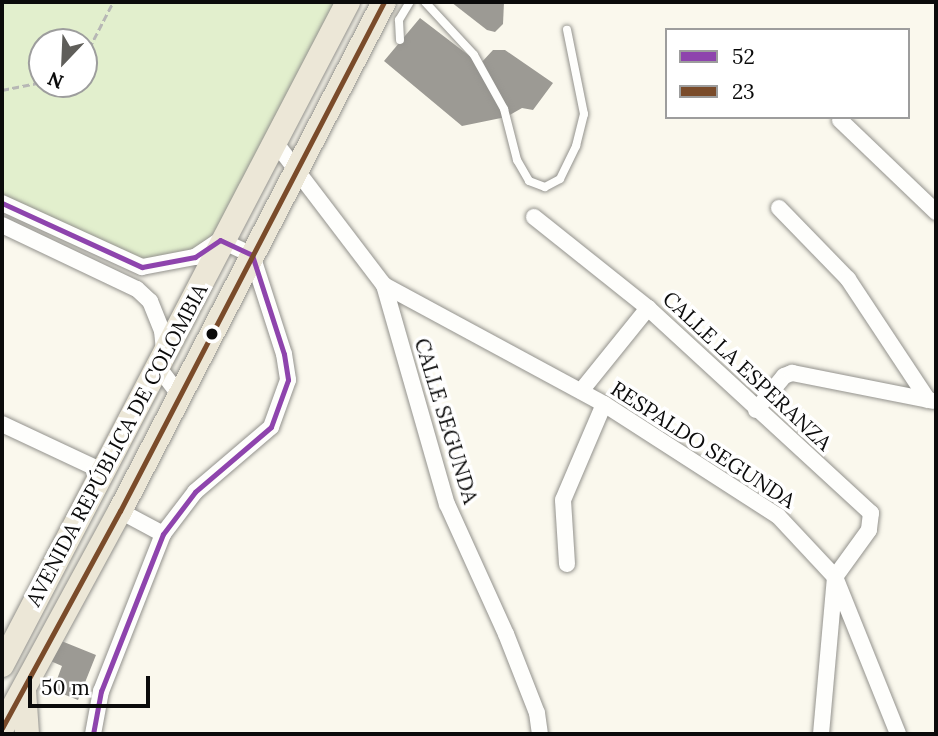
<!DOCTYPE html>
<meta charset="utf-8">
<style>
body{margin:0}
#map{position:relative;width:938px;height:736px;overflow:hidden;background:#faf8ed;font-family:Lora,serif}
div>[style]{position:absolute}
.green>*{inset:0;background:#e2efcd}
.building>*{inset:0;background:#9c9a94}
.path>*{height:2.5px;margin-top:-1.25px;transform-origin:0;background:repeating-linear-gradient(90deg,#b7b7b5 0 7px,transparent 0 10.5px)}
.roads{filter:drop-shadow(0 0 2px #93928d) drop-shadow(0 0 2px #93928d)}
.service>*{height:8px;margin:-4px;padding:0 4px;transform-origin:4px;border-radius:4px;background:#fefefc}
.minor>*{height:16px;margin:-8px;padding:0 8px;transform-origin:8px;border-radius:8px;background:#fefefc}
.primary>*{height:24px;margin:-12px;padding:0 12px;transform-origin:12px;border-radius:12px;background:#ece7d7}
.bus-1>*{height:5px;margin:-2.5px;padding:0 2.5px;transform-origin:2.5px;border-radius:2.5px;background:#8e44ad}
.bus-2>*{height:5px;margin:-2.5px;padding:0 2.5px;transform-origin:2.5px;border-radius:2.5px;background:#7a4b2a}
.dots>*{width:19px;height:19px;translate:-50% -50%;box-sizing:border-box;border:4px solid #fff;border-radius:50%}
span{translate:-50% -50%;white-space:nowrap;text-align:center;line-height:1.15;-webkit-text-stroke:7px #fff;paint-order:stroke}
.street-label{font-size:21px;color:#0b0b0b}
.frame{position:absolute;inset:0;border:4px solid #0b0b0b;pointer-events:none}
.legend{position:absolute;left:665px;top:28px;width:245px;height:91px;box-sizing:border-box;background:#fff;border:2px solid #9d9d9d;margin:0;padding:9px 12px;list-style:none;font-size:21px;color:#0b0b0b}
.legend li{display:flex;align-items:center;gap:14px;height:35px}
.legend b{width:35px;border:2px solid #9d9d9d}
.north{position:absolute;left:28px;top:28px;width:70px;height:70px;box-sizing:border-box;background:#fff;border:2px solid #9d9d9d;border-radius:50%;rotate:203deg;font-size:19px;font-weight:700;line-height:28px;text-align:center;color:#0b0b0b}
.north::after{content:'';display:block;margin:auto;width:24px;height:32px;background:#5f5e5a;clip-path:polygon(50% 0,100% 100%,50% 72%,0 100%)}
.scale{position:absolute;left:28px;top:676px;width:122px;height:32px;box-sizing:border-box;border:4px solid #0b0b0b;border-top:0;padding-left:9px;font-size:21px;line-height:24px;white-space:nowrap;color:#0b0b0b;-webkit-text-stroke:5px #fff;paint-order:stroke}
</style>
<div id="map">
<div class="green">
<i style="clip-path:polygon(evenodd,2px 2px,339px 2px,218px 233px,189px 251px,143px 260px,2px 200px,2px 2px,42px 42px,84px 42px,84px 84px,42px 84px,42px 42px)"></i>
</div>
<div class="building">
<i style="clip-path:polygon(451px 2px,504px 2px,503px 24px,495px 32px,487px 30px)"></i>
<i style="clip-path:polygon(420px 18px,480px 64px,493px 50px,505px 50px,553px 83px,533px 110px,522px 108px,506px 117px,462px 126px,384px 61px)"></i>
<i style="clip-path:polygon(54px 638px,96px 655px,78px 700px,53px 690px,62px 666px,46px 659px)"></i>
</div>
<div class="path">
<i style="left:84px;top:58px;width:63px;rotate:-62.6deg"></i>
<i style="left:2px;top:90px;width:41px;rotate:-11.3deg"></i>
</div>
<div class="roads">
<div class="service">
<i style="left:425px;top:2px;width:72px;rotate:47.2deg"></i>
<i style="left:474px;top:55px;width:62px;rotate:60.9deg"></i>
<i style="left:504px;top:109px;width:53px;rotate:75.7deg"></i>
<i style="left:517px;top:160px;width:24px;rotate:60deg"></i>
<i style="left:529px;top:181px;width:17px;rotate:21deg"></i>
<i style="left:545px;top:187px;width:17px;rotate:-28deg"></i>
<i style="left:560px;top:179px;width:37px;rotate:-64deg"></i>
<i style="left:576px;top:146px;width:33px;rotate:-76deg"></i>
<i style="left:584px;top:114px;width:86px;rotate:-101.4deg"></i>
<i style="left:400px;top:40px;width:20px;rotate:-93deg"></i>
<i style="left:399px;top:20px;width:21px;rotate:-59deg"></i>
</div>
<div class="minor">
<i style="left:840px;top:120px;width:133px;rotate:43.8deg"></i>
<i style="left:275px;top:142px;width:180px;rotate:52.7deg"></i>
<i style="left:384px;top:285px;width:228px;rotate:74deg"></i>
<i style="left:447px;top:504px;width:143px;rotate:65.6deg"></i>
<i style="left:506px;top:634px;width:85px;rotate:68.6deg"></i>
<i style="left:537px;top:713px;width:21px;rotate:82deg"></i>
<i style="left:2px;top:203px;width:154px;rotate:24.6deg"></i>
<i style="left:142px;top:267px;width:54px;rotate:-10.7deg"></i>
<i style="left:195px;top:257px;width:30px;rotate:-34deg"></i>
<i style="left:220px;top:240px;width:35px;rotate:25deg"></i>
<i style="left:252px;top:255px;width:104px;rotate:72.1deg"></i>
<i style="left:284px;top:354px;width:26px;rotate:81deg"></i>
<i style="left:288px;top:380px;width:50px;rotate:109.9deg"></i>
<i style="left:271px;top:427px;width:100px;rotate:139.5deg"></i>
<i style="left:195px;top:492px;width:53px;rotate:127.3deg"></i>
<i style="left:163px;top:534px;width:169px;rotate:111.5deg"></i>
<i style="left:101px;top:691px;width:44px;rotate:100.5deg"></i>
<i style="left:779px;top:208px;width:99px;rotate:45.8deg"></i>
<i style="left:848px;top:279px;width:145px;rotate:56.5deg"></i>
<i style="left:534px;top:217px;width:146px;rotate:38.6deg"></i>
<i style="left:648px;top:308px;width:303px;rotate:42.6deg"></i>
<i style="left:871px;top:513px;width:17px;rotate:97deg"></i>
<i style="left:869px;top:530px;width:58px;rotate:125.9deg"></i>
<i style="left:835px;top:577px;width:158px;rotate:95.1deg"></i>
<i style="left:2px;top:225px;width:149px;rotate:25.4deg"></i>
<i style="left:137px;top:289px;width:18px;rotate:43deg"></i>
<i style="left:150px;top:301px;width:32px;rotate:68deg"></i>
<i style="left:162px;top:331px;width:20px;rotate:84deg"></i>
<i style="left:164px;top:351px;width:18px;rotate:106deg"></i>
<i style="left:159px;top:368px;width:35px;rotate:53deg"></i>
<i style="left:384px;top:285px;width:250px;rotate:28.4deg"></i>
<i style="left:604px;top:404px;width:207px;rotate:32.8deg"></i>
<i style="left:778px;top:516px;width:83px;rotate:46.9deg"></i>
<i style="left:835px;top:577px;width:169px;rotate:68.1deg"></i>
<i style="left:581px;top:391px;width:107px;rotate:-51.1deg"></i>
<i style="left:756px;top:410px;width:44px;rotate:-50.5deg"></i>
<i style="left:784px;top:376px;width:9px;rotate:-21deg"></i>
<i style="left:792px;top:373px;width:144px;rotate:11.2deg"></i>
<i style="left:2px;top:424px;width:113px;rotate:25.2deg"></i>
<i style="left:120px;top:511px;width:49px;rotate:28.1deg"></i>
<i style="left:567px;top:564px;width:64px;rotate:-93.6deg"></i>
<i style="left:563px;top:500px;width:104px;rotate:-66.9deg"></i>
</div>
<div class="primary">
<i style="left:2px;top:665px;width:748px;rotate:-62.44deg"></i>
<i style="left:24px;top:690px;width:44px;rotate:86.1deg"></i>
<i style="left:2px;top:728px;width:247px;rotate:-61.5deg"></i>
<i style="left:120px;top:511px;width:573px;rotate:-62.59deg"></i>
</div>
</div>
<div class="bus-1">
<i style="left:2px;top:203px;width:154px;rotate:24.6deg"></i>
<i style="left:142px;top:267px;width:54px;rotate:-10.7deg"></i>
<i style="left:195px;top:257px;width:30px;rotate:-34deg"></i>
<i style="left:220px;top:240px;width:35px;rotate:25deg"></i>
<i style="left:252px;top:255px;width:104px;rotate:72.1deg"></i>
<i style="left:284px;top:354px;width:26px;rotate:81deg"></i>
<i style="left:288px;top:380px;width:50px;rotate:109.9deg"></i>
<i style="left:271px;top:427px;width:100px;rotate:139.5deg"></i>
<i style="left:195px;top:492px;width:53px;rotate:127.3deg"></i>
<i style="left:163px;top:534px;width:169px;rotate:111.5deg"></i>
<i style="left:101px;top:691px;width:44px;rotate:100.5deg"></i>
</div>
<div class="bus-2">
<i style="left:2px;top:728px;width:247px;rotate:-61.5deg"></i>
<i style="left:120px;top:511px;width:573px;rotate:-62.59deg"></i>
</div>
<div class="dots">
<i style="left:212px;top:334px;background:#0b0b0b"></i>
</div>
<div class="street-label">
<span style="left:747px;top:371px;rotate:43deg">CALLE LA ESPERANZA</span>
<span style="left:446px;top:421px;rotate:73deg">CALLE SEGUNDA</span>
<span style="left:117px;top:445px;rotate:-62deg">AVENIDA REPÚBLICA DE COLOMBIA</span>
<span style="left:703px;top:445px;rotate:33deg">RESPALDO SEGUNDA</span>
</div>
<div class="frame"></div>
<ul class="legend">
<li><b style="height:9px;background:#8e44ad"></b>52</li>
<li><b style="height:9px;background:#7a4b2a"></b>23</li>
</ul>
<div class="north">N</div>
<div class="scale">50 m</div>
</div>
